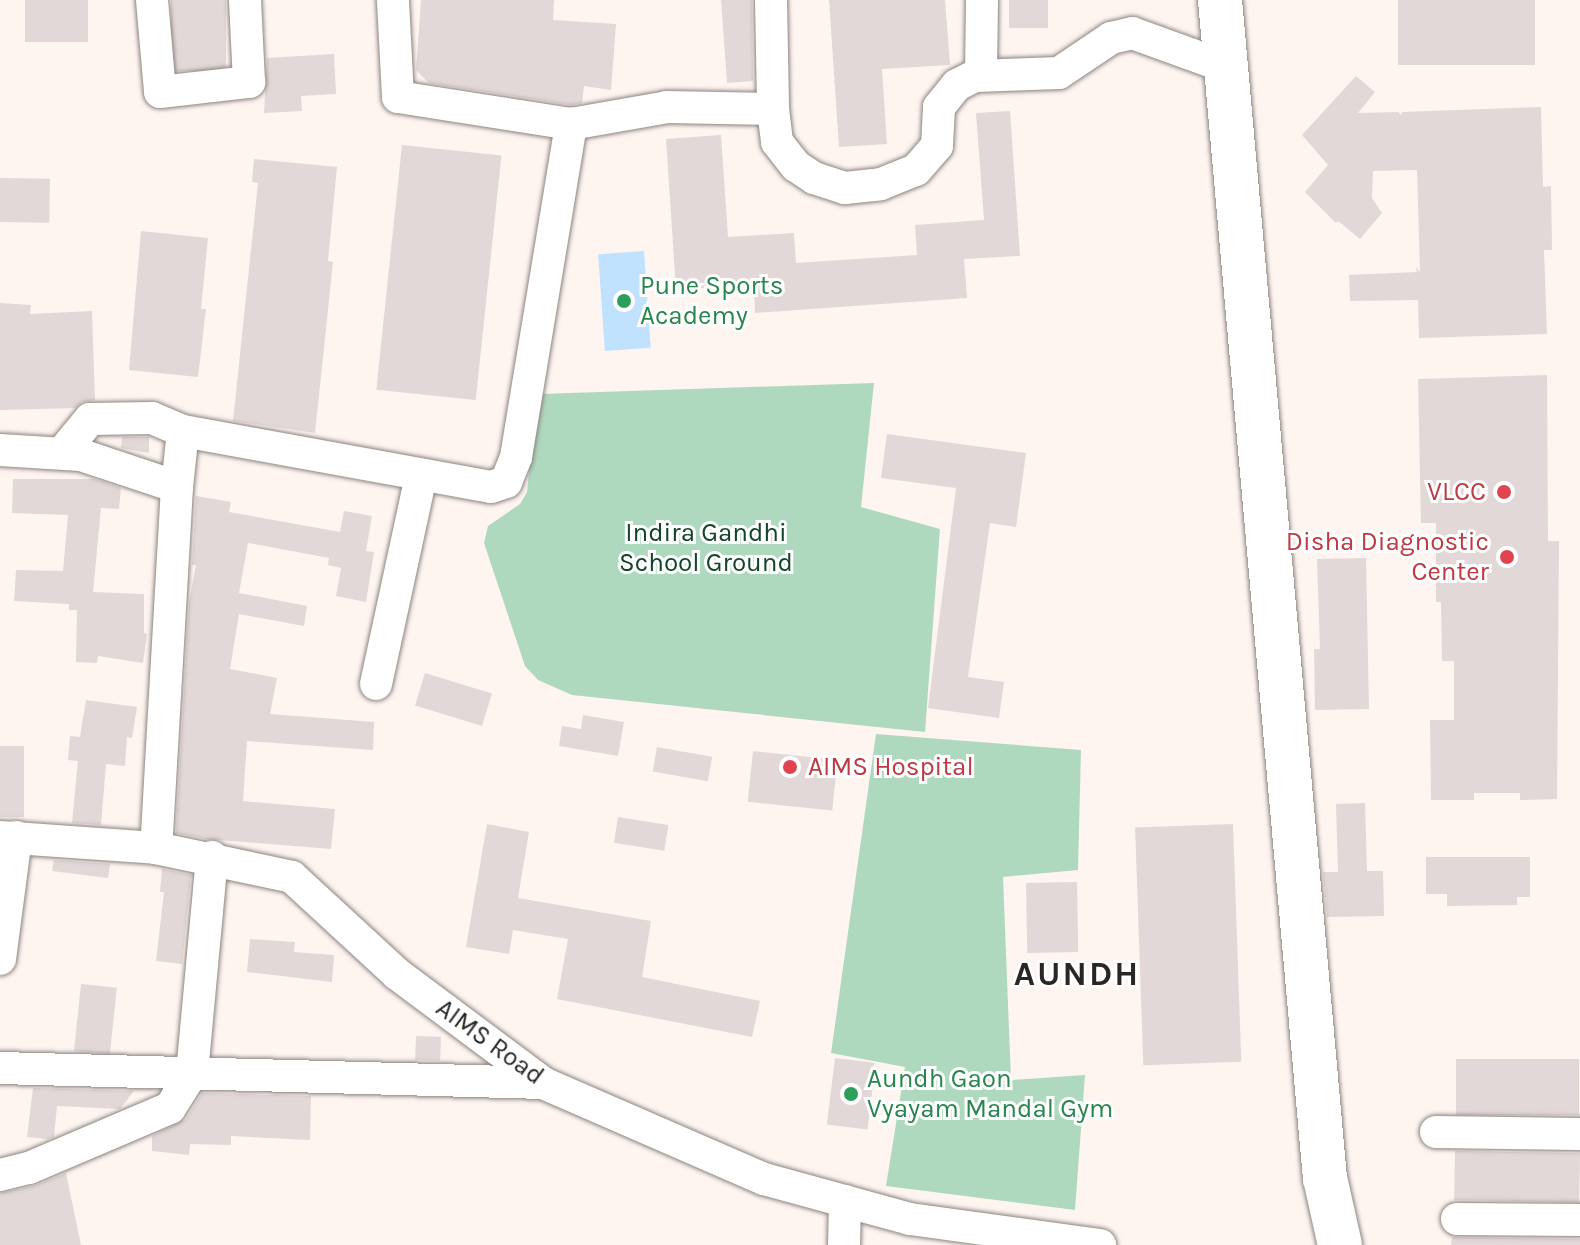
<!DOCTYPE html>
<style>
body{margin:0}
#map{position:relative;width:1580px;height:1245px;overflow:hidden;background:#fef5f0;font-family:Karla,sans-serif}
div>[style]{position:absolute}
.green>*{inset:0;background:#afd9be}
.water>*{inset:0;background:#c1e2fe;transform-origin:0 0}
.building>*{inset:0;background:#e2d8d7;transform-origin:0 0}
.roads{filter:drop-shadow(0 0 2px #8c8480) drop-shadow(0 0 2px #8c8480)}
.street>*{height:32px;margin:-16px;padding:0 16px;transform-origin:16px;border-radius:16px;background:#fff}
.secondary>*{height:44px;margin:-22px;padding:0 22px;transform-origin:22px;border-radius:22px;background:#fff}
.dots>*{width:22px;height:22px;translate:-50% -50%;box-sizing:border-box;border:4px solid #fff;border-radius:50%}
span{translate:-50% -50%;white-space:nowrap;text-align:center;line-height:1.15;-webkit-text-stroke:6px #fff;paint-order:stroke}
.leisure-label{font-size:26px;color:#27864d}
.left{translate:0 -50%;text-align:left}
.health-label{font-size:26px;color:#be3a42}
.right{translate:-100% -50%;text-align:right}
.park-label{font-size:26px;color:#12442a}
.street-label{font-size:26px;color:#292624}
.district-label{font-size:34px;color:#292624;font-weight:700;letter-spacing:2px}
</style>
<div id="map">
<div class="green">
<i style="clip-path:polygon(874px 383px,861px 507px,940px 529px,925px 732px,572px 695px,538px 680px,525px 666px,484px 543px,488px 526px,520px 504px,527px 492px,536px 404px,540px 394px)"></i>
<i style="clip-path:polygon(876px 734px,1081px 750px,1078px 870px,1003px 877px,1011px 1080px,1085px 1075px,1075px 1210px,886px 1186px,905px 1067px,831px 1053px)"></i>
</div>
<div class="water">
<i style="left:644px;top:251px;width:97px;height:46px;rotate:86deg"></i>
</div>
<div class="building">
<i style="left:25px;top:0;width:63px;height:42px"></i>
<i style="left:171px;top:0;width:55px;height:71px"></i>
<i style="clip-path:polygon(421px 0,554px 0,553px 20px,616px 24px,611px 90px,584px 86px,582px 103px,571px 105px,429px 83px,416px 70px)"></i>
<i style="clip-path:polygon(721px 0,752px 0,753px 81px,727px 83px)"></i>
<i style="clip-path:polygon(829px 0,945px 0,950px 65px,882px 69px,887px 144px,839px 147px)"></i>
<i style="left:1009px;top:0;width:39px;height:28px"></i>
<i style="left:1398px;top:0;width:137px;height:65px"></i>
<i style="clip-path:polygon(334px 54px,336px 94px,301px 96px,302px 111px,264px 113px,267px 58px)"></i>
<i style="clip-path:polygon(1356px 76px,1375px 92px,1358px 113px,1398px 112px,1402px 115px,1402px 112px,1541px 107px,1543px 187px,1551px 186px,1552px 250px,1544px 250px,1547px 334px,1419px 338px,1418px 300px,1350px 301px,1349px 275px,1417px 272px,1416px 267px,1420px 272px,1417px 170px,1373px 171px,1372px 198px,1382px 213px,1360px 239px,1338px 221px,1336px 223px,1305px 192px,1328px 165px,1302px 135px)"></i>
<i style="clip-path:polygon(1010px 111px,1020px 256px,964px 259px,967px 298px,755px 313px,754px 284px,676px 290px,666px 139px,721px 135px,728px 237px,794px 233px,796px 263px,917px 255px,915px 225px,984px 220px,976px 113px)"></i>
<i style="left:402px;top:145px;width:100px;height:246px;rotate:6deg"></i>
<i style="clip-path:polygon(254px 159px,337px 167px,328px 261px,333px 262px,315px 433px,233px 421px,258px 183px,252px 182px)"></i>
<i style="left:0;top:178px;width:50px;height:44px;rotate:1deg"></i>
<i style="clip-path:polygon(141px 231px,208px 238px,201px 309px,206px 309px,198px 377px,129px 370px)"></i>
<i style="clip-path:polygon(0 303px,31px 305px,30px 314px,92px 311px,95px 400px,82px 402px,75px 408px,0 410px)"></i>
<i style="clip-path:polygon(1547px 375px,1548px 541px,1559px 541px,1557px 799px,1520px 800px,1520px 793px,1474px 793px,1474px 800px,1431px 800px,1430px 720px,1454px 720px,1454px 661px,1442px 661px,1441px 602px,1436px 602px,1436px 523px,1421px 523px,1418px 379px)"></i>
<i style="clip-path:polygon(887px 434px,1026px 453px,1016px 527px,990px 523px,968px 677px,1004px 682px,999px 718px,928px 708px,956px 488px,881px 478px)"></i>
<i style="clip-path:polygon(122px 437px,149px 437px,149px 453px,121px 448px)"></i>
<i style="clip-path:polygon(13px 479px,94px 479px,121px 488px,119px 509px,101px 508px,93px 592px,144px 594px,144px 633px,147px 634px,143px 663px,98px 656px,97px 663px,76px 662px,77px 610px,69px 610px,69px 604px,14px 601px,16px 570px,63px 571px,68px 515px,12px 513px)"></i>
<i style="clip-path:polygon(196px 496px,231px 502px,229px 512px,340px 532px,344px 511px,372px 516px,366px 551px,374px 552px,366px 602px,336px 596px,341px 568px,328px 565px,329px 558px,248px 543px,239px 593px,307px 606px,304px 626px,239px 614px,230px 669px,277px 678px,270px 714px,374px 722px,373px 750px,247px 741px,243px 801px,335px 809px,331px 849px,206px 839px,176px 833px,189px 603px,196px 565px,192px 565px)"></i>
<i style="clip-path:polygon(1366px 558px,1369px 709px,1315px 710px,1314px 649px,1320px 649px,1317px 559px)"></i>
<i style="left:425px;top:673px;width:70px;height:34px;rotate:17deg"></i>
<i style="clip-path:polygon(86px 700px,137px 707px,132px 738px,127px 737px,125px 766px,106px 764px,101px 825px,72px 823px,78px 761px,68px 760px,70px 736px,80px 737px)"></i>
<i style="clip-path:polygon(583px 715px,624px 722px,618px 756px,559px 746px,562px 726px,581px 729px)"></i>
<i style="left:0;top:746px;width:24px;height:71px"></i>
<i style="left:657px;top:747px;width:56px;height:25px;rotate:10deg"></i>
<i style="left:753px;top:751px;width:85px;height:51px;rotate:6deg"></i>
<i style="clip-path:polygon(1365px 803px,1367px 871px,1383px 871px,1384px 916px,1327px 917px,1323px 872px,1338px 872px,1336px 804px)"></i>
<i style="left:618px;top:817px;width:51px;height:26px;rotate:9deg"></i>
<i style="clip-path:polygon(487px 824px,529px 832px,518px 898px,651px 921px,642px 977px,760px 1001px,752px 1037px,557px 999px,568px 939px,513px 930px,509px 954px,466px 947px)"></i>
<i style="left:1233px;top:824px;width:238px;height:98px;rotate:88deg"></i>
<i style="clip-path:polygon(1426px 857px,1530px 857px,1530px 897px,1517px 897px,1517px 905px,1447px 906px,1447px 894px,1426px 894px)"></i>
<i style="clip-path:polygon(54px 860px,110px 864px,108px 878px,52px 871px)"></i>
<i style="clip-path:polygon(162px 869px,191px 875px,182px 964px,156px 961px,164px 892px,160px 892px)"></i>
<i style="left:1077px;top:882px;width:70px;height:51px;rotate:89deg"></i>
<i style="clip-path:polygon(250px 939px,295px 942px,294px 952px,334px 955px,332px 982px,247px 972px)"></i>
<i style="left:81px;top:984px;width:36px;height:67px;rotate:6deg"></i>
<i style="left:416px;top:1036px;width:25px;height:24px;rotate:2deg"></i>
<i style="left:835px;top:1058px;width:41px;height:67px;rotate:7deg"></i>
<i style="left:1579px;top:1059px;width:56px;height:123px;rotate:90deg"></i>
<i style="clip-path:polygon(33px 1088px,134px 1091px,120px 1109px,57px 1106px,54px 1137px,48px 1139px,27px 1137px)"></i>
<i style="clip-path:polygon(202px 1093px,311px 1096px,310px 1140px,231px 1136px,231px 1145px,190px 1144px,189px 1155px,152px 1151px,152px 1136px,186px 1119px)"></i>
<i style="left:1455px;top:1151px;width:125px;height:49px;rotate:1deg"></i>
<i style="clip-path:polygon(66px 1173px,81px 1245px,0 1245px,0 1193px,34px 1186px)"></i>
<i style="clip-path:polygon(1452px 1237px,1580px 1239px,1580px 1245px,1451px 1245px)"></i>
</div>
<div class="roads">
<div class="street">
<i style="left:152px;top:0;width:92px;rotate:85deg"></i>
<i style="left:160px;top:92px;width:90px;rotate:-6.4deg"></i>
<i style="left:249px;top:82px;width:82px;rotate:-92.8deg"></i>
<i style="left:771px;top:0;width:109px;rotate:88.9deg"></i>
<i style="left:773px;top:109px;width:33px;rotate:83deg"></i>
<i style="left:777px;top:142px;width:31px;rotate:52deg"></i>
<i style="left:796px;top:166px;width:22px;rotate:34deg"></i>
<i style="left:814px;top:178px;width:33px;rotate:18deg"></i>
<i style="left:845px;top:188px;width:36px;rotate:-6deg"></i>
<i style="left:881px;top:184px;width:38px;rotate:-22deg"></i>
<i style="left:916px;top:170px;width:32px;rotate:-49deg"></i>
<i style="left:937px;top:146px;width:39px;rotate:-87deg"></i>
<i style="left:939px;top:107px;width:28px;rotate:-51deg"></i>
<i style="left:957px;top:85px;width:27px;rotate:-27deg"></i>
<i style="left:981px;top:73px;width:73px;rotate:-89.2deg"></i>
<i style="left:975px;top:76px;width:84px;rotate:-2deg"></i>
<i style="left:1059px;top:73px;width:63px;rotate:-33.9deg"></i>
<i style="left:1111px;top:38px;width:22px;rotate:-13deg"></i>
<i style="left:1132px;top:33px;width:100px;rotate:19.9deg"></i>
<i style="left:571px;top:124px;width:97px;rotate:-10deg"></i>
<i style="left:667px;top:107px;width:106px;rotate:1.1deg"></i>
<i style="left:0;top:450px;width:81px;rotate:3.5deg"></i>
<i style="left:81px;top:455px;width:101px;rotate:18.4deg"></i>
<i style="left:177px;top:487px;width:362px;rotate:93.3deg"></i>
<i style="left:62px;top:453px;width:44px;rotate:-50.5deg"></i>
<i style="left:90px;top:419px;width:62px;rotate:-0.9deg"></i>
<i style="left:152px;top:418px;width:34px;rotate:23deg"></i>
<i style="left:177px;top:487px;width:56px;rotate:-83.9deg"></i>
<i style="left:183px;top:431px;width:313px;rotate:10.3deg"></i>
<i style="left:491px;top:487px;width:16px;rotate:-18deg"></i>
<i style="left:506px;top:482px;width:27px;rotate:-68deg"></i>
<i style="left:516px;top:457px;width:338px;rotate:-80.6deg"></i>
<i style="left:571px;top:124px;width:175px;rotate:-171.1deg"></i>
<i style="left:398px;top:97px;width:97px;rotate:-93deg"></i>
<i style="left:376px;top:684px;width:214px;rotate:-77.8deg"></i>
<i style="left:0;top:837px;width:156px;rotate:4deg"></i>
<i style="left:156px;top:848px;width:139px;rotate:12deg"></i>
<i style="left:292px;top:877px;width:143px;rotate:42.7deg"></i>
<i style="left:397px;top:974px;width:182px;rotate:36.7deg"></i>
<i style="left:543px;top:1083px;width:241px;rotate:23.5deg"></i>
<i style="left:764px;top:1179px;width:151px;rotate:15.3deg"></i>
<i style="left:910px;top:1219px;width:192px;rotate:7.8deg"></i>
<i style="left:0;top:959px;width:123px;rotate:-82.5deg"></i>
<i style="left:0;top:1068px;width:543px;rotate:1.58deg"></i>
<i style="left:1436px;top:1132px;width:144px;rotate:0.8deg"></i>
<i style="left:0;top:1175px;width:30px;rotate:-14deg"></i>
<i style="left:29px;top:1168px;width:153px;rotate:-23.1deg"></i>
<i style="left:170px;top:1108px;width:41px;rotate:-57.8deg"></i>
<i style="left:192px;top:1073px;width:217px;rotate:-84.7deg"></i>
<i style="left:1457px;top:1219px;width:123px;rotate:0.5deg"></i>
<i style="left:844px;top:1245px;width:44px;rotate:-88.7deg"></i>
</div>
<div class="secondary">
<i style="left:1220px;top:0;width:1183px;rotate:84.91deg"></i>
<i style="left:1325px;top:1178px;width:69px;rotate:77.4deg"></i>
</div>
</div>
<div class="dots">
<i style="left:624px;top:301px;background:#2e9e5b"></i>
<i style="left:1504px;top:492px;background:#e0444e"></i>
<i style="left:1507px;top:557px;background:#e0444e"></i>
<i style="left:790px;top:767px;background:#e0444e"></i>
<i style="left:851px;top:1094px;background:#2e9e5b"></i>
</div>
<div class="leisure-label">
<span class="left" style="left:640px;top:301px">Pune Sports<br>Academy</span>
<span class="left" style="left:867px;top:1094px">Aundh Gaon<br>Vyayam Mandal Gym</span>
</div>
<div class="health-label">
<span class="right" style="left:1486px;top:492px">VLCC</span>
<span class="right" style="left:1489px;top:557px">Disha Diagnostic<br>Center</span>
<span class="left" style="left:808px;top:767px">AIMS Hospital</span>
</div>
<div class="park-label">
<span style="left:706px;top:548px">Indira Gandhi<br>School Ground</span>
</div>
<div class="street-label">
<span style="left:490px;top:1042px;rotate:36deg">AIMS Road</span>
</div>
<div class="district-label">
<span style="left:1077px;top:975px">AUNDH</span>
</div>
</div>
